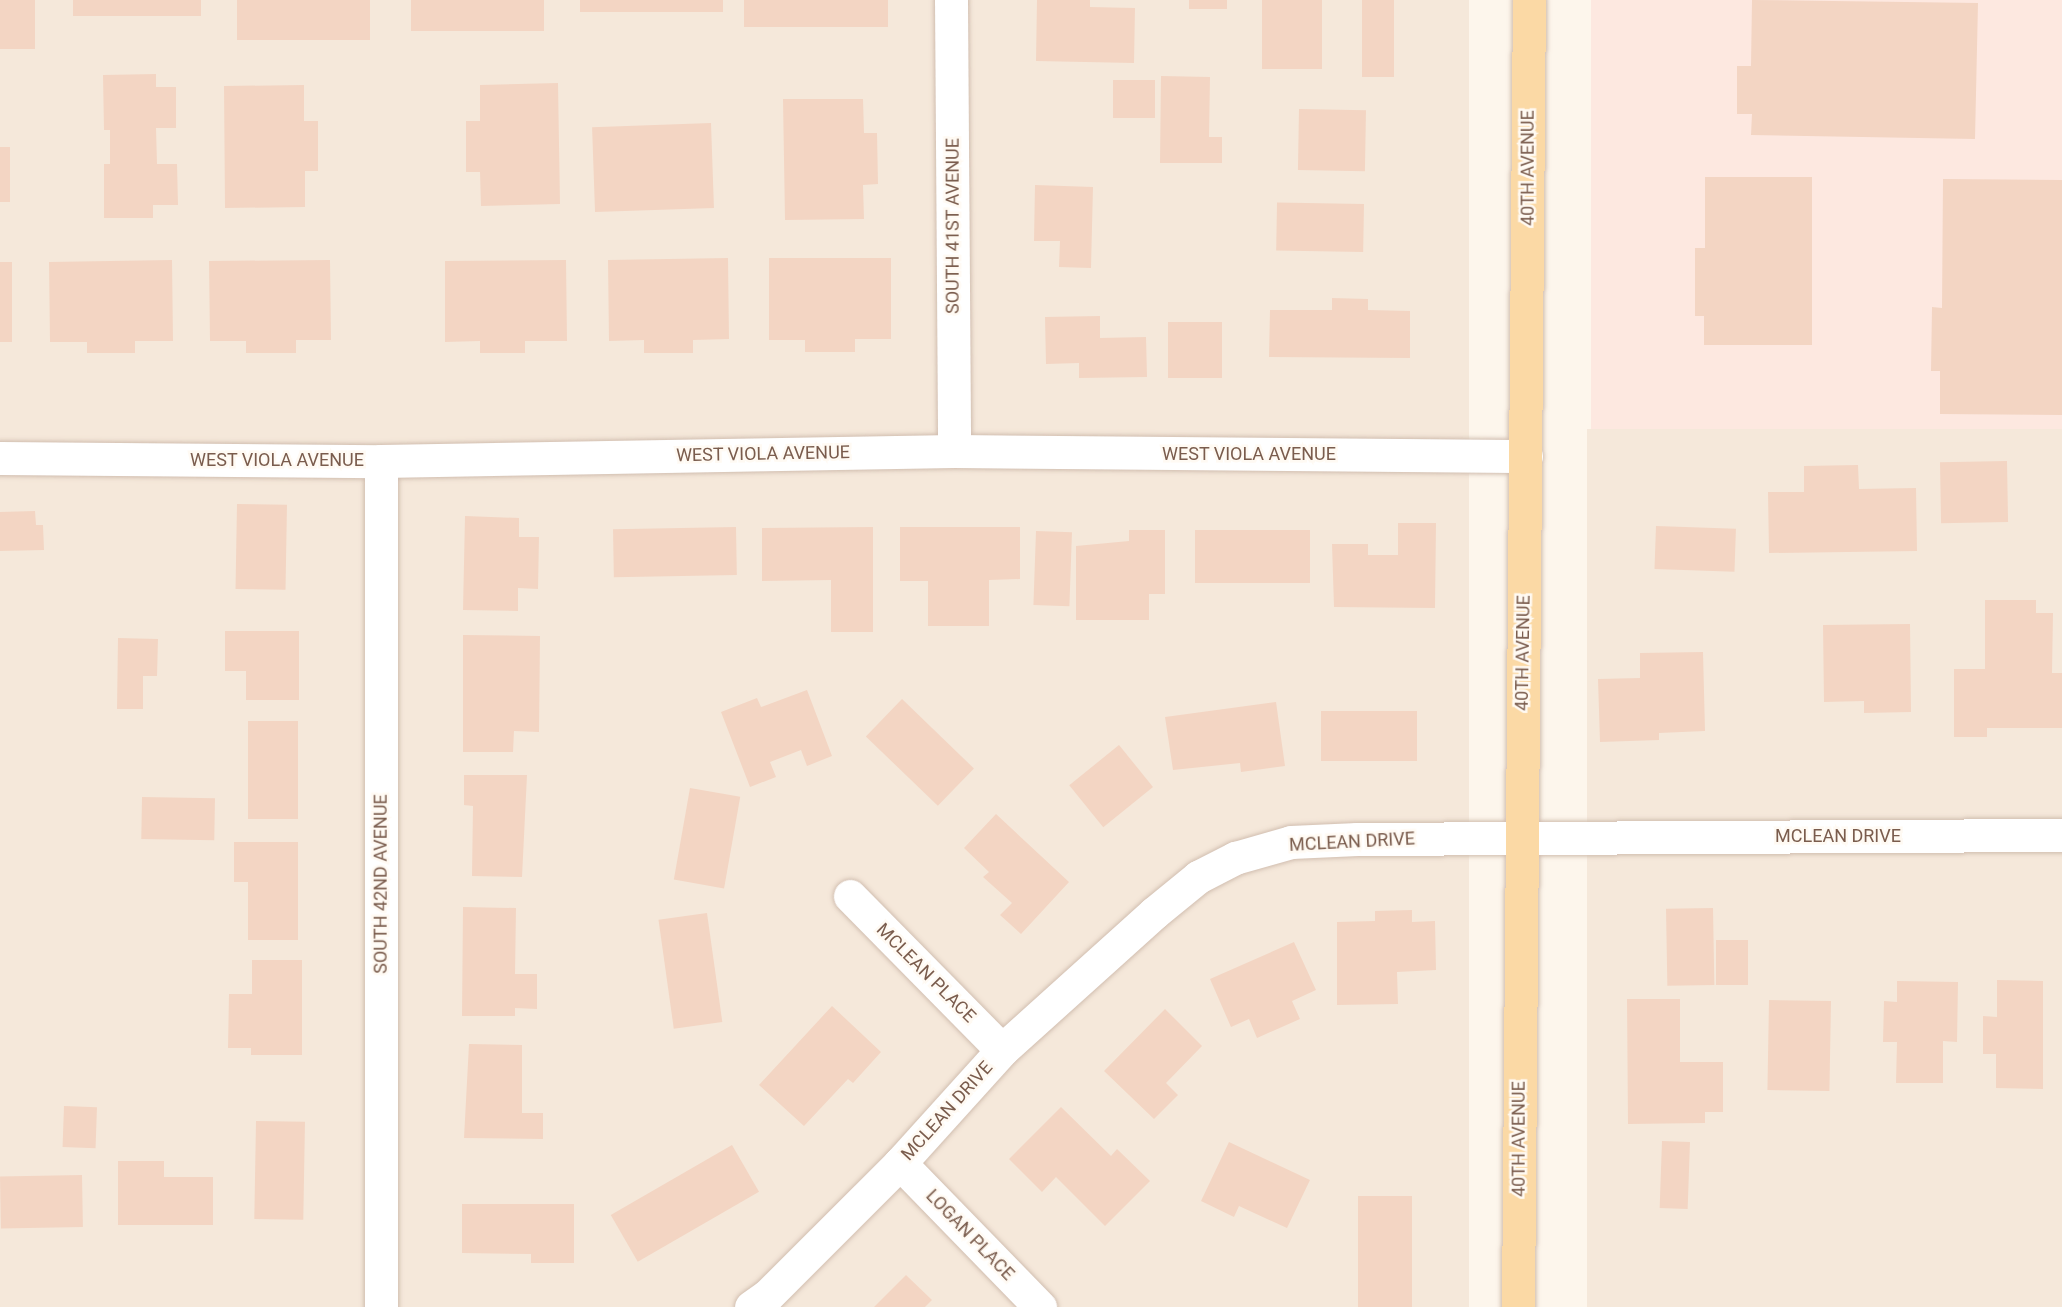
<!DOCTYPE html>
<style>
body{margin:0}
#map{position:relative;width:2062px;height:1307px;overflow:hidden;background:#fdf6ec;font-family:Roboto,sans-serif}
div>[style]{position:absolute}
.residential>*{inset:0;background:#f5e8da;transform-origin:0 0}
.commercial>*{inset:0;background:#fde8e0;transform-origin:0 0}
.building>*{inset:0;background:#f3d5c3;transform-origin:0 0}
.roads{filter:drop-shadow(0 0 2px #d1beb0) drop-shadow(0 0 2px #d1beb0)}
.minor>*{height:33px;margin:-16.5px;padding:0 16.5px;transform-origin:16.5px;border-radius:16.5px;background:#fff}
.primary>*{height:33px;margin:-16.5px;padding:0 16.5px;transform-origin:16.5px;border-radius:16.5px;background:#fbd9a5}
span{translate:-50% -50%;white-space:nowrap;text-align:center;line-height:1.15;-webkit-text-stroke:5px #fffaf3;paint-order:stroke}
.street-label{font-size:18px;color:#7a5c4d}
</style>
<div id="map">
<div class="residential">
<i style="left:0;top:0;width:1469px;height:1307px"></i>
<i style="left:1587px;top:429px;width:475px;height:878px"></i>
</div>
<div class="commercial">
<i style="left:1591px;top:0;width:471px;height:429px"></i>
</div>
<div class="building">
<i style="left:0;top:0;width:35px;height:49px"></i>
<i style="left:73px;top:0;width:128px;height:16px"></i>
<i style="left:237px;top:0;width:133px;height:40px"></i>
<i style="left:411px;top:0;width:133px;height:31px"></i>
<i style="left:580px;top:0;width:143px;height:12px"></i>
<i style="left:744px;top:0;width:144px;height:27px"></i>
<i style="clip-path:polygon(1037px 0,1090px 0,1090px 7px,1135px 8px,1134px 63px,1036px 61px)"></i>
<i style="left:1189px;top:0;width:38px;height:9px"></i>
<i style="left:1262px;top:0;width:60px;height:69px"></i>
<i style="left:1362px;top:0;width:32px;height:77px"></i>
<i style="clip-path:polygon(1752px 0,1978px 3px,1975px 139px,1751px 135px,1752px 114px,1737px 114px,1737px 66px,1751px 66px)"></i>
<i style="clip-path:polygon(156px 74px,156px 87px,176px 87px,176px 128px,156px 128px,157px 164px,177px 164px,178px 205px,153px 205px,153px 218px,104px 218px,104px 164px,110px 164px,110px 130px,104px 130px,103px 75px)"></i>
<i style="clip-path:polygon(1161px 76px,1210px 77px,1209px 137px,1222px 137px,1222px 163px,1160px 163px)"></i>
<i style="left:1113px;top:80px;width:42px;height:38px"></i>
<i style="clip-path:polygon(558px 83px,560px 204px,481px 206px,480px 172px,466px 172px,466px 121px,480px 121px,480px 85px)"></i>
<i style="clip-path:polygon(304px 85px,304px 121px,318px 121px,318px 171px,305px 171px,305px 207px,225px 208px,224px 86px)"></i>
<i style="clip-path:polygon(783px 99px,863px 99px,864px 133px,877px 133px,878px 184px,863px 185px,864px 219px,785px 220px)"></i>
<i style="left:1299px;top:109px;width:67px;height:61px;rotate:1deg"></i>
<i style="left:711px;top:123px;width:85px;height:119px;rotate:88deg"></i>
<i style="left:0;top:147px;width:10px;height:55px"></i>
<i style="clip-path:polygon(1705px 177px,1812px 177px,1812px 345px,1704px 345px,1704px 316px,1695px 316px,1695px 248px,1705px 248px)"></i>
<i style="clip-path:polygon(1943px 179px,2062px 180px,2062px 415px,1940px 414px,1940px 371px,1931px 371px,1932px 307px,1942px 308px)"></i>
<i style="clip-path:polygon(1035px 185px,1093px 187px,1091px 268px,1059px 267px,1060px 241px,1034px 241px)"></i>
<i style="left:1364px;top:204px;width:48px;height:87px;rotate:91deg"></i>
<i style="clip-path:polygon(728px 258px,729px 339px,693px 340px,693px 353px,644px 353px,644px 340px,609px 341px,608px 260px)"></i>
<i style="clip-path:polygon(769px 258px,891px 258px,891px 339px,855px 339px,855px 352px,805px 352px,805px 340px,769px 340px)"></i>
<i style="clip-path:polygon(172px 260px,173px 341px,135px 341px,135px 353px,87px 353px,87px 342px,50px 342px,49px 262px)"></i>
<i style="clip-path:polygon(330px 260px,331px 340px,296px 340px,296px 353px,246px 353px,246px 341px,210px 341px,209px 261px)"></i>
<i style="clip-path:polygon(566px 260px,567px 341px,525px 341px,525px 353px,480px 353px,480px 341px,445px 342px,445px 261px)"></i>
<i style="left:0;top:262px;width:12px;height:80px"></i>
<i style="clip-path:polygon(1332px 298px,1368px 299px,1368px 310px,1410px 311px,1410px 358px,1269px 357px,1270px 310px,1332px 310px)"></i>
<i style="clip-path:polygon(1100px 316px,1100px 338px,1146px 337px,1147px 377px,1079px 378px,1079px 363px,1046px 364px,1045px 317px)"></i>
<i style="left:1168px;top:322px;width:54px;height:56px"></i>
<i style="left:2007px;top:461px;width:61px;height:67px;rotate:89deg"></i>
<i style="clip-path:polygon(1858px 465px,1859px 489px,1916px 488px,1917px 551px,1769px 553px,1768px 492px,1804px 492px,1804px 466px)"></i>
<i style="left:237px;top:504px;width:50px;height:85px;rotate:1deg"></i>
<i style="clip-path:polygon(35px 511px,36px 525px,43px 525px,44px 550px,0 551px,0 512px)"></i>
<i style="clip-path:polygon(465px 516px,519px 518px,519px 537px,539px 537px,538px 589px,518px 588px,518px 611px,463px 610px)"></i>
<i style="clip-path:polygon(1398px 523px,1436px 523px,1435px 608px,1334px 607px,1332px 544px,1368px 544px,1368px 555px,1398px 555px)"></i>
<i style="left:1656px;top:526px;width:80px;height:43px;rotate:2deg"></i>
<i style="left:736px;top:527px;width:48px;height:123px;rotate:89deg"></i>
<i style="clip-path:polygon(873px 527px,873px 632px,831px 632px,831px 580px,762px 581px,762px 528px)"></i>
<i style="clip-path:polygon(900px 527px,1020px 527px,1020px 579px,989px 580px,989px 626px,928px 626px,928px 581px,900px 581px)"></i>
<i style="clip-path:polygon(1129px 530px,1165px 530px,1165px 594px,1149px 594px,1149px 620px,1076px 620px,1076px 546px,1129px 541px)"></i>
<i style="left:1310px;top:530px;width:53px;height:115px;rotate:90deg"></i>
<i style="left:1036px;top:531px;width:36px;height:74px;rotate:2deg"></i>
<i style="clip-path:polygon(1985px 600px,2036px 600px,2036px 613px,2053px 613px,2052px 673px,2062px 673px,2062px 728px,1987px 728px,1987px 737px,1954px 737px,1954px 669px,1985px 669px)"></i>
<i style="clip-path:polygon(1910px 624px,1911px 712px,1864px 713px,1864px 701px,1824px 702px,1823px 625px)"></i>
<i style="clip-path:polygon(225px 631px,299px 631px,299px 700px,246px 700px,246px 671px,225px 671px)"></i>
<i style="clip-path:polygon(463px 635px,540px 636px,539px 732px,514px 731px,513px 752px,463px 752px)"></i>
<i style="clip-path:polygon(118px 638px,158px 639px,157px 676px,143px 676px,143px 709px,117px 709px)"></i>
<i style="clip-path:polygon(1703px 652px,1705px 731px,1659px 733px,1659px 740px,1600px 742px,1598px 679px,1640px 678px,1640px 653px)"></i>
<i style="clip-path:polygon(807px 690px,832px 756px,807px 766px,801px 750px,770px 762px,776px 777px,750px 787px,721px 712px,757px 698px,761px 707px)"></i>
<i style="left:902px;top:699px;width:100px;height:52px;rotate:44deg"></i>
<i style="clip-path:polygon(1276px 702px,1285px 766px,1241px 772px,1240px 763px,1173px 770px,1165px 717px)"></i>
<i style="left:1321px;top:711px;width:96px;height:50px"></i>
<i style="left:248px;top:721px;width:50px;height:98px"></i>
<i style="left:1119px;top:745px;width:54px;height:64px;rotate:51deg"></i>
<i style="clip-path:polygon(464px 775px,527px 775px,522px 877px,472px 876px,473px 806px,464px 805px)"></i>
<i style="left:690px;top:788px;width:51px;height:93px;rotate:10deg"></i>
<i style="left:142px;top:797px;width:73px;height:42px;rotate:1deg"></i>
<i style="clip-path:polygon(996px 814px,1069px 882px,1021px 934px,1000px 915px,1012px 903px,983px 877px,989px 872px,964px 848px)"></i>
<i style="clip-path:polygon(234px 842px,298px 842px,298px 940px,248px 940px,248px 882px,234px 882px)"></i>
<i style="clip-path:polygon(463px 907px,516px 908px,515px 974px,537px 974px,537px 1009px,515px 1008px,515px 1016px,462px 1016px)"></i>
<i style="left:1713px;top:908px;width:77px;height:47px;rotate:89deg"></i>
<i style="clip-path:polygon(1412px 910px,1412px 922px,1435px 921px,1436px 970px,1397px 972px,1398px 1004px,1337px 1005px,1337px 922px,1375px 921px,1375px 911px)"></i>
<i style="left:707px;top:913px;width:110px;height:49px;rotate:82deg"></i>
<i style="left:1748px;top:940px;width:45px;height:32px;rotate:90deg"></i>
<i style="clip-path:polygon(1294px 942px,1316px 990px,1292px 1001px,1300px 1019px,1257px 1038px,1249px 1019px,1231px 1027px,1210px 979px)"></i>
<i style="clip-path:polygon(252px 960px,302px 960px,302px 1055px,251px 1055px,251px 1048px,228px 1048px,229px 994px,252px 994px)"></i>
<i style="clip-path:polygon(1997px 980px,2043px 981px,2043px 1089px,1996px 1088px,1996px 1054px,1983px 1054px,1983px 1016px,1997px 1017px)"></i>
<i style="clip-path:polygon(1897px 981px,1958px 982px,1957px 1042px,1943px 1041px,1943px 1083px,1896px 1083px,1897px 1042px,1883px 1042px,1884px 1001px,1897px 1002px)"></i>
<i style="clip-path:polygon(1627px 999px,1680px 999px,1680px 1062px,1723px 1062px,1723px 1112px,1705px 1112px,1705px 1123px,1628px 1124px)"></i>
<i style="left:1769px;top:1000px;width:62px;height:90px;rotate:1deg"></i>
<i style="clip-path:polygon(832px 1006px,881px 1052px,853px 1083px,848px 1079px,804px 1126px,759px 1085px)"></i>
<i style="clip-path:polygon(1165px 1009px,1202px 1046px,1166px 1083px,1178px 1095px,1154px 1119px,1104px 1071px)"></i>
<i style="clip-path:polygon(469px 1044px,522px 1045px,522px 1113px,543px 1113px,543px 1139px,464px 1138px)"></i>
<i style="left:64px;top:1106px;width:33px;height:41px;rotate:2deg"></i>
<i style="clip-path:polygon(1061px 1107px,1111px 1156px,1117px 1149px,1150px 1181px,1105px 1226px,1056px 1177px,1042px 1192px,1009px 1159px)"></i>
<i style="left:256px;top:1121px;width:49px;height:98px;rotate:1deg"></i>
<i style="left:1662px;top:1141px;width:28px;height:67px;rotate:2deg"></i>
<i style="clip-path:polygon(1229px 1142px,1310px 1180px,1287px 1228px,1239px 1206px,1234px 1217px,1201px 1201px)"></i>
<i style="left:732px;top:1145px;width:54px;height:140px;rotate:60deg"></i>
<i style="clip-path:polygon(118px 1161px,164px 1161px,164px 1177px,213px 1177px,213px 1225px,118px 1225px)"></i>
<i style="left:82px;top:1175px;width:52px;height:82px;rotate:89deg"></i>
<i style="left:1358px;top:1196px;width:54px;height:111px"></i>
<i style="clip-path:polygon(462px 1204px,574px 1204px,574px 1263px,531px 1263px,531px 1254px,462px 1253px)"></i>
<i style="clip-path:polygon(906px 1275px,932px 1300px,925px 1307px,874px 1307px)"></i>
</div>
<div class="roads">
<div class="minor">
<i style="left:951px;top:0;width:451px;rotate:89.6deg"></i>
<i style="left:0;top:458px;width:381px;rotate:0.5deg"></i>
<i style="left:381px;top:461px;width:573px;rotate:-1deg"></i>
<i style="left:954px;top:451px;width:572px;rotate:0.5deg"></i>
<i style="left:381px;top:461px;width:846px;rotate:90deg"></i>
<i style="left:850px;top:896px;width:216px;rotate:45.4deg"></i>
<i style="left:900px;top:1163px;width:201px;rotate:45.8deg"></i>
<i style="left:751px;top:1307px;width:19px;rotate:-35deg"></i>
<i style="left:767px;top:1296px;width:188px;rotate:-45deg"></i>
<i style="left:900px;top:1163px;width:152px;rotate:-47.9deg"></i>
<i style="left:1002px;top:1050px;width:205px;rotate:-42deg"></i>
<i style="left:1154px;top:913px;width:57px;rotate:-39.3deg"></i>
<i style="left:1198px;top:877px;width:42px;rotate:-27.2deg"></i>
<i style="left:1235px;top:858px;width:58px;rotate:-15.9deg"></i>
<i style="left:1291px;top:842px;width:66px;rotate:-2.6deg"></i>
<i style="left:1357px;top:839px;width:705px;rotate:-0.33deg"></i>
</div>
<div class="primary">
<i style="left:1518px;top:1307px;width:1307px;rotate:-89.52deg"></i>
</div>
</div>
<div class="street-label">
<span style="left:1528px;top:168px;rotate:-90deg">40TH AVENUE</span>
<span style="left:953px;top:226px;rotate:-90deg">SOUTH 41ST AVENUE</span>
<span style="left:763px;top:454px;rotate:-1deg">WEST VIOLA AVENUE</span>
<span style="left:1249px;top:454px">WEST VIOLA AVENUE</span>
<span style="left:277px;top:460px">WEST VIOLA AVENUE</span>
<span style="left:1523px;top:653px;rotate:-89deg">40TH AVENUE</span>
<span style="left:1838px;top:836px">MCLEAN DRIVE</span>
<span style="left:1352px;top:842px;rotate:-3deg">MCLEAN DRIVE</span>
<span style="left:381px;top:884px;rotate:-90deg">SOUTH 42ND AVENUE</span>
<span style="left:926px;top:973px;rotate:45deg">MCLEAN PLACE</span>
<span style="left:947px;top:1111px;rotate:-48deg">MCLEAN DRIVE</span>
<span style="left:1519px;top:1139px;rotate:-90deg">40TH AVENUE</span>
<span style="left:970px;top:1235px;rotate:46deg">LOGAN PLACE</span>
</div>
</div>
